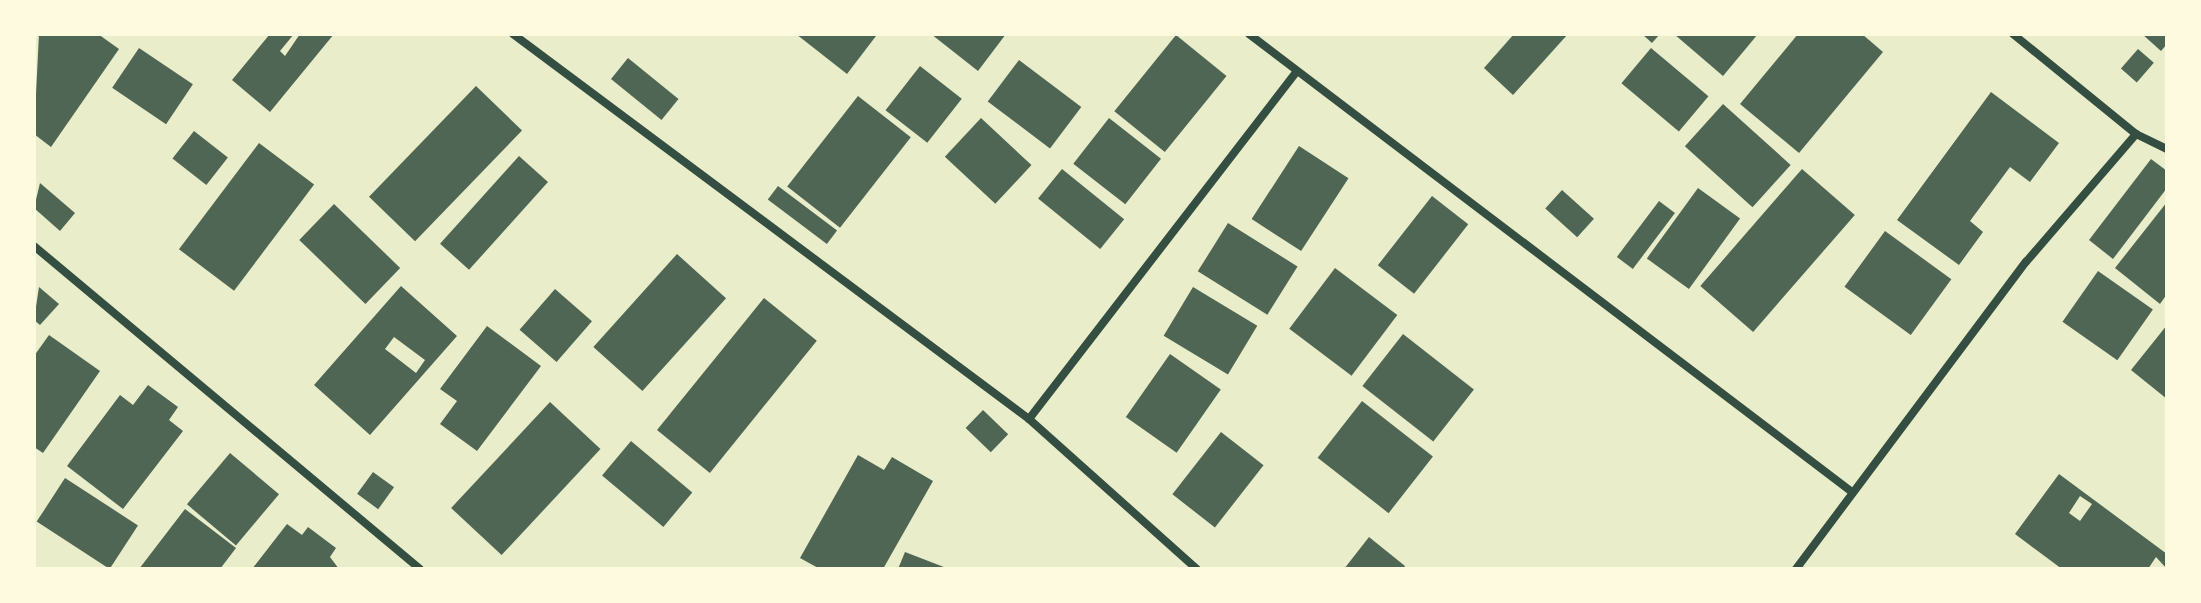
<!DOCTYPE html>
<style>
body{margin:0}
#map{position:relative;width:2201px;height:603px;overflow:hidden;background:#e9edc9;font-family:"Libre Baskerville",serif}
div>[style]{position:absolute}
.building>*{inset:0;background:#4f6655;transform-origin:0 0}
.minor>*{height:8px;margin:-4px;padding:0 4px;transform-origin:4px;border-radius:4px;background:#344e41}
span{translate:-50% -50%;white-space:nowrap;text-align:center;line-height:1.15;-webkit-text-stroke:6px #fefae0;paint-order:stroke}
.frame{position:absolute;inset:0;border:36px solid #fefae0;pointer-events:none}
</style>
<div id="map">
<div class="building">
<i style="clip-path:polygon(39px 34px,98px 34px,119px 49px,51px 147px,34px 134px)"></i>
<i style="clip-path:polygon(270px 34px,294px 34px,280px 51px,285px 56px,300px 34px,334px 34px,270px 112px,232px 80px)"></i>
<i style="clip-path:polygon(796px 34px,873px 34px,876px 36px,847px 74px)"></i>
<i style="clip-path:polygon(931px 34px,1006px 34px,978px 71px)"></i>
<i style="clip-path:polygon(1514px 34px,1568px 34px,1513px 95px,1484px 68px)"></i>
<i style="clip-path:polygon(1642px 34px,1660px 34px,1652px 43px)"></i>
<i style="clip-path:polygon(1674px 34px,1758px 34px,1723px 76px)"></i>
<i style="clip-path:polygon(1798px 34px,1862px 34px,1883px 52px,1799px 153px,1740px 104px)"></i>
<i style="clip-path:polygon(2142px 34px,2167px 34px,2167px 44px,2161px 51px)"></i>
<i style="left:1176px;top:35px;width:65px;height:98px;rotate:39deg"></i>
<i style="left:139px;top:48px;width:65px;height:48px;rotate:34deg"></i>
<i style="left:1651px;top:48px;width:75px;height:46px;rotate:40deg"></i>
<i style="left:2138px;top:49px;width:21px;height:26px;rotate:41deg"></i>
<i style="left:628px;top:58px;width:65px;height:27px;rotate:39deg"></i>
<i style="left:1019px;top:60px;width:78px;height:52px;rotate:37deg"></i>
<i style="left:920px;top:66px;width:53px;height:56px;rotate:38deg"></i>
<i style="left:476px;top:86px;width:64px;height:154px;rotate:44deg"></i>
<i style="clip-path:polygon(1991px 92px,2059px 143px,2030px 182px,2010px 167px,1970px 221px,1983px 232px,1959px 265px,1897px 220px)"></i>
<i style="left:858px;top:96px;width:67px;height:115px;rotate:38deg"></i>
<i style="left:1723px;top:104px;width:91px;height:57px;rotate:42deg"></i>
<i style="left:981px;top:118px;width:69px;height:53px;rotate:43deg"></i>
<i style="left:1109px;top:118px;width:66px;height:58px;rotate:38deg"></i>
<i style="left:194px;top:131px;width:43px;height:35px;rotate:38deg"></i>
<i style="left:259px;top:143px;width:69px;height:133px;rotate:37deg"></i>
<i style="left:1299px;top:146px;width:59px;height:87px;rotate:33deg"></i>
<i style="left:519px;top:156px;width:39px;height:118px;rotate:42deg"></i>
<i style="clip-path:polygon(2151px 159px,2167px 171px,2167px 188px,2113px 259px,2089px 240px)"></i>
<i style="left:1062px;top:169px;width:80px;height:38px;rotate:39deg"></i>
<i style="left:1802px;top:169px;width:70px;height:155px;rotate:41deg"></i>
<i style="clip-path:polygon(40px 183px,75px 213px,60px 231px,34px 208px)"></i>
<i style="left:778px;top:186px;width:74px;height:17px;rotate:37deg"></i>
<i style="left:1698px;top:188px;width:52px;height:87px;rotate:36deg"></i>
<i style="left:1562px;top:190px;width:43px;height:25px;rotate:42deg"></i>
<i style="left:1432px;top:196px;width:46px;height:88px;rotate:38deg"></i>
<i style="left:1659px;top:201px;width:20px;height:70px;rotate:37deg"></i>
<i style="clip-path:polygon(2167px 202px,2167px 294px,2160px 304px,2115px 268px)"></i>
<i style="left:334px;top:204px;width:92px;height:50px;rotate:44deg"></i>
<i style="left:1228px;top:223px;width:82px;height:57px;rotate:32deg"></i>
<i style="left:1885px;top:231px;width:82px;height:69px;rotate:36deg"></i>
<i style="left:677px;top:254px;width:66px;height:125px;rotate:42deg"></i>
<i style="left:1335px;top:268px;width:78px;height:76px;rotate:37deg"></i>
<i style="left:2098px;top:271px;width:67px;height:62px;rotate:35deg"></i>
<i style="clip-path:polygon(evenodd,401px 286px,457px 336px,370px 435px,314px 385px,401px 286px,394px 337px,425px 360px,416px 373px,385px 349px,394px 337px)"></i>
<i style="clip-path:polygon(39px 287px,59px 304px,40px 325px,34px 320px)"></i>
<i style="left:1193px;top:287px;width:75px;height:57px;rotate:31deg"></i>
<i style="left:555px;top:289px;width:49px;height:54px;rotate:41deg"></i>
<i style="left:764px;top:298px;width:68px;height:170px;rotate:39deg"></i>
<i style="clip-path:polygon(2167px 325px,2167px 399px,2131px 370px)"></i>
<i style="clip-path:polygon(487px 326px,541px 366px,477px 451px,440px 424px,457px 401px,440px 389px)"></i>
<i style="left:1403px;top:334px;width:90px;height:66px;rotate:38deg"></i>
<i style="clip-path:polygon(49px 335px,100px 371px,43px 453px,34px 447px,34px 356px)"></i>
<i style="left:1170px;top:354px;width:62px;height:77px;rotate:35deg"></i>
<i style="clip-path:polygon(148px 385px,178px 407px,169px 420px,183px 431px,123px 509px,67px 466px,120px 395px,133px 405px)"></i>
<i style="left:1362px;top:401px;width:90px;height:72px;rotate:38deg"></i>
<i style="left:550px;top:402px;width:69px;height:145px;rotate:43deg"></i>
<i style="left:983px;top:410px;width:35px;height:25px;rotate:44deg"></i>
<i style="left:1221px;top:432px;width:54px;height:79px;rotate:38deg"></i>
<i style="left:631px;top:441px;width:80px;height:45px;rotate:40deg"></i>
<i style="left:230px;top:453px;width:64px;height:67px;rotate:40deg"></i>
<i style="clip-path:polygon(858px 455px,884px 470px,892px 457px,933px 481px,883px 569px,820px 569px,800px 558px)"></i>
<i style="left:373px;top:472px;width:26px;height:27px;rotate:36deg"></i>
<i style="clip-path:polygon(evenodd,2059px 474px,2167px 554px,2167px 569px,2156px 557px,2148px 569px,2062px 569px,2015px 534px,2059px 474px,2080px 496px,2092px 504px,2080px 521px,2069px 513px,2080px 496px)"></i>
<i style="left:65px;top:478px;width:87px;height:52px;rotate:33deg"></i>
<i style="clip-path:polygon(185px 509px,236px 548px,220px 569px,139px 569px)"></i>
<i style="clip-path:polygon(287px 524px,302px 535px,308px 527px,336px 548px,330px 557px,339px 569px,252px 569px)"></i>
<i style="clip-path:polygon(1369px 537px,1405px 566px,1403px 569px,1344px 569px)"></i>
<i style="clip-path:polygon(905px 552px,949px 569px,898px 569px)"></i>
</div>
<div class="minor">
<i style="left:513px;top:34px;width:644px;rotate:36.73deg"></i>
<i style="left:1029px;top:419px;width:225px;rotate:41.8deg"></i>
<i style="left:1249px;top:34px;width:757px;rotate:37.22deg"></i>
<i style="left:2013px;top:34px;width:159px;rotate:39.1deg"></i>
<i style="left:2136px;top:134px;width:34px;rotate:26deg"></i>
<i style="left:34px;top:246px;width:503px;rotate:39.92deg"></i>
<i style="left:1029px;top:419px;width:439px;rotate:-52.4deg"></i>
<i style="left:1796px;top:569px;width:384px;rotate:-53.2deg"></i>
<i style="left:2026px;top:262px;width:169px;rotate:-49.3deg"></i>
</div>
<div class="frame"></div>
</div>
